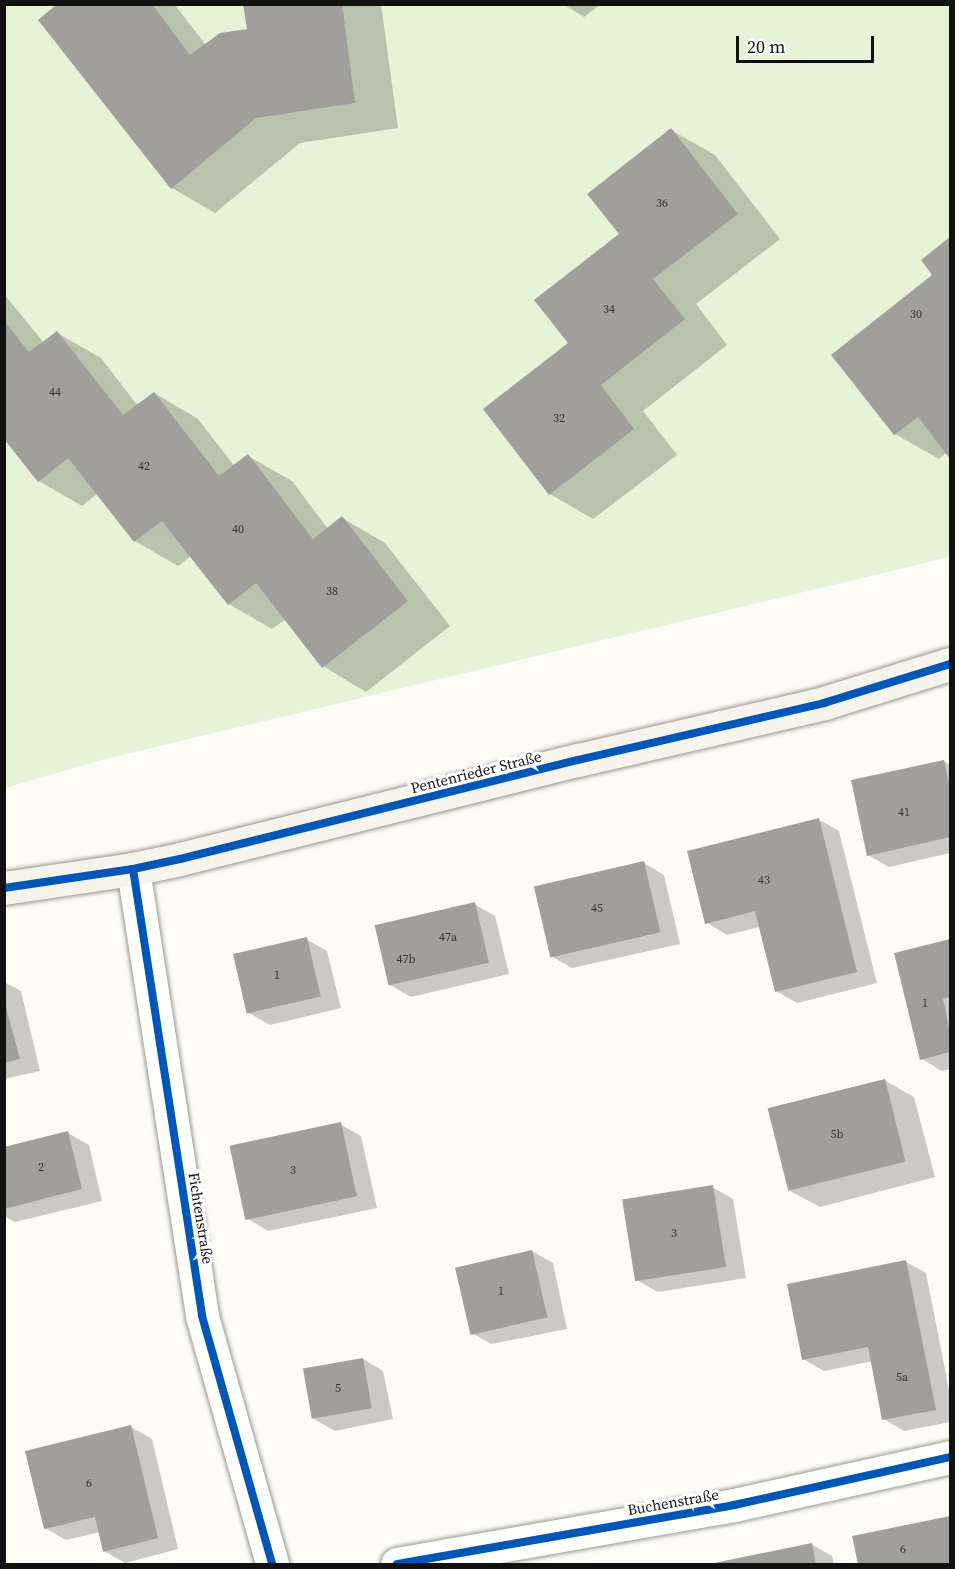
<!DOCTYPE html>
<meta charset="utf-8">
<style>
body{margin:0}
#map{position:relative;width:955px;height:1569px;overflow:hidden;background:#fdfcf7;font-family:"Source Serif 4",serif}
div>[style]{position:absolute}
.green>*{inset:0;background:#e7f3d7}
.shadow>*{inset:0;background:#0003}
.building>*{inset:0;background:#a19f9c;transform-origin:0 0}
.roads{filter:drop-shadow(0 0 2px #979795) drop-shadow(0 0 2px #979795)}
.street>*{height:33px;margin:-16.5px;padding:0 16.5px;transform-origin:16.5px;border-radius:16.5px;background:#fffffe}
.secondary>*{height:33px;margin:-16.5px;padding:0 16.5px;transform-origin:16.5px;border-radius:16.5px;background:#f6f4eb}
.cycleway>*{height:8px;margin:-4px;padding:0 4px;transform-origin:4px;border-radius:4px;background:#0057b8}
span{translate:-50% -50%;white-space:nowrap;text-align:center;line-height:1.15;-webkit-text-stroke:6px #fff;paint-order:stroke}
.number-label{font-size:12px;color:#353434}
.number-label span{-webkit-text-stroke-width:0}
.street-label{font-size:15px;color:#111}
.frame{position:absolute;inset:0;border:6px solid #111;pointer-events:none}
.scale{position:absolute;left:736px;top:36px;width:138px;height:27px;box-sizing:border-box;border:3px solid #111;border-top:0;padding-left:8px;font-size:18px;line-height:21px;white-space:nowrap;color:#111;-webkit-text-stroke:4px #fff;paint-order:stroke}
</style>
<div id="map">
<div class="green">
<i style="clip-path:polygon(5px 5px,950px 5px,950px 557px,101px 760px,5px 788px)"></i>
</div>
<div class="shadow">
<i style="clip-path:polygon(60px 4px,174px 4px,206px 45px,248px 30px,244px 4px,381px 4px,398px 128px,300px 143px,215px 213px,172px 188px,40px 20px)"></i>
<i style="clip-path:polygon(563px 4px,601px 4px,584px 17px)"></i>
<i style="clip-path:polygon(671px 130px,715px 155px,780px 239px,696px 304px,727px 345px,643px 411px,677px 455px,593px 519px,550px 494px,570px 344px)"></i>
<i style="clip-path:polygon(950px 239px,950px 457px,947px 452px,939px 459px,895px 434px,934px 275px,923px 260px)"></i>
<i style="clip-path:polygon(4px 294px,44px 343px,57px 333px,101px 358px,138px 406px,154px 393px,198px 419px,235px 467px,248px 456px,292px 481px,328px 529px,342px 518px,385px 543px,450px 626px,366px 692px,323px 666px,286px 619px,272px 629px,229px 604px,191px 556px,178px 566px,135px 541px,98px 493px,82px 506px,39px 481px,4px 437px)"></i>
<i style="clip-path:polygon(944px 761px,950px 765px,950px 853px,889px 867px,868px 855px)"></i>
<i style="clip-path:polygon(818px 819px,839px 831px,877px 983px,797px 1003px,776px 991px,760px 927px,727px 935px,707px 923px)"></i>
<i style="clip-path:polygon(644px 863px,664px 875px,680px 944px,572px 968px,551px 956px)"></i>
<i style="clip-path:polygon(474px 904px,495px 916px,509px 974px,411px 997px,390px 985px)"></i>
<i style="clip-path:polygon(306px 939px,327px 951px,341px 1008px,270px 1025px,249px 1013px)"></i>
<i style="clip-path:polygon(950px 940px,950px 1069px,942px 1071px,922px 1059px,896px 954px)"></i>
<i style="clip-path:polygon(4px 982px,21px 991px,40px 1071px,4px 1079px)"></i>
<i style="clip-path:polygon(884px 1080px,914px 1097px,935px 1177px,820px 1207px,790px 1191px)"></i>
<i style="clip-path:polygon(340px 1124px,361px 1136px,377px 1208px,268px 1231px,248px 1219px)"></i>
<i style="clip-path:polygon(68px 1133px,89px 1145px,102px 1201px,15px 1222px,4px 1216px,4px 1148px)"></i>
<i style="clip-path:polygon(712px 1187px,733px 1199px,746px 1278px,658px 1292px,637px 1280px)"></i>
<i style="clip-path:polygon(532px 1251px,553px 1263px,567px 1329px,491px 1344px,470px 1332px)"></i>
<i style="clip-path:polygon(905px 1261px,926px 1273px,950px 1395px,950px 1422px,904px 1431px,884px 1419px,873px 1361px,824px 1371px,803px 1359px)"></i>
<i style="clip-path:polygon(363px 1359px,383px 1371px,393px 1419px,335px 1431px,314px 1419px)"></i>
<i style="clip-path:polygon(131px 1427px,152px 1439px,178px 1549px,125px 1563px,104px 1551px,100px 1532px,66px 1540px,45px 1528px)"></i>
<i style="clip-path:polygon(950px 1517px,950px 1564px,859px 1564px,854px 1537px)"></i>
<i style="clip-path:polygon(811px 1544px,832px 1556px,834px 1564px,717px 1564px)"></i>
</div>
<div class="building">
<i style="clip-path:polygon(57px 4px,152px 4px,190px 55px,220px 33px,247px 29px,243px 4px,342px 4px,355px 103px,256px 118px,171px 189px,38px 20px)"></i>
<i style="clip-path:polygon(671px 128px,738px 214px,653px 279px,685px 319px,601px 385px,634px 429px,549px 495px,483px 409px,568px 343px,534px 300px,619px 234px,587px 194px)"></i>
<i style="clip-path:polygon(950px 237px,950px 459px,918px 417px,894px 435px,831px 355px,932px 275px,921px 260px)"></i>
<i style="clip-path:polygon(4px 321px,29px 352px,57px 331px,123px 415px,154px 392px,219px 476px,248px 454px,313px 539px,342px 516px,408px 601px,322px 668px,256px 583px,228px 605px,162px 521px,134px 542px,68px 458px,38px 482px,4px 439px)"></i>
<i style="clip-path:polygon(944px 760px,950px 788px,950px 837px,867px 856px,851px 780px)"></i>
<i style="clip-path:polygon(819px 818px,857px 972px,775px 992px,755px 911px,705px 924px,687px 851px)"></i>
<i style="left:644px;top:861px;width:73px;height:113px;rotate:77deg"></i>
<i style="left:475px;top:902px;width:62px;height:103px;rotate:77deg"></i>
<i style="left:307px;top:937px;width:61px;height:76px;rotate:77deg"></i>
<i style="clip-path:polygon(950px 939px,950px 997px,943px 999px,950px 1032px,950px 1052px,920px 1060px,894px 953px)"></i>
<i style="clip-path:polygon(4px 1000px,20px 1059px,4px 1063px)"></i>
<i style="left:885px;top:1079px;width:85px;height:121px;rotate:76deg"></i>
<i style="left:341px;top:1122px;width:76px;height:114px;rotate:78deg"></i>
<i style="clip-path:polygon(68px 1131px,82px 1189px,4px 1209px,4px 1147px)"></i>
<i style="left:713px;top:1185px;width:83px;height:92px;rotate:81deg"></i>
<i style="left:532px;top:1250px;width:69px;height:79px;rotate:77deg"></i>
<i style="clip-path:polygon(906px 1260px,936px 1410px,882px 1420px,868px 1347px,802px 1360px,787px 1284px)"></i>
<i style="left:363px;top:1358px;width:51px;height:61px;rotate:80deg"></i>
<i style="clip-path:polygon(131px 1425px,158px 1538px,103px 1552px,95px 1517px,44px 1529px,25px 1451px)"></i>
<i style="clip-path:polygon(950px 1516px,950px 1564px,858px 1564px,852px 1536px)"></i>
<i style="clip-path:polygon(812px 1543px,816px 1564px,711px 1564px,719px 1562px)"></i>
</div>
<div class="roads">
<div class="street">
<i style="left:133px;top:869px;width:452px;rotate:81.2deg"></i>
<i style="left:202px;top:1316px;width:258px;rotate:74.2deg"></i>
<i style="left:397px;top:1564px;width:342px;rotate:-9.9deg"></i>
<i style="left:734px;top:1505px;width:221px;rotate:-12.5deg"></i>
</div>
<div class="secondary">
<i style="left:4px;top:888px;width:130px;rotate:-8.4deg"></i>
<i style="left:133px;top:869px;width:48px;rotate:-12deg"></i>
<i style="left:180px;top:859px;width:410px;rotate:-14deg"></i>
<i style="left:578px;top:760px;width:253px;rotate:-13deg"></i>
<i style="left:824px;top:703px;width:132px;rotate:-17.2deg"></i>
</div>
</div>
<div class="cycleway">
<i style="left:133px;top:869px;width:452px;rotate:81.2deg"></i>
<i style="left:202px;top:1316px;width:258px;rotate:74.2deg"></i>
<i style="left:4px;top:888px;width:130px;rotate:-8.4deg"></i>
<i style="left:133px;top:869px;width:48px;rotate:-12deg"></i>
<i style="left:180px;top:859px;width:410px;rotate:-14deg"></i>
<i style="left:578px;top:760px;width:253px;rotate:-13deg"></i>
<i style="left:824px;top:703px;width:132px;rotate:-17.2deg"></i>
<i style="left:397px;top:1564px;width:342px;rotate:-9.9deg"></i>
<i style="left:734px;top:1505px;width:221px;rotate:-12.5deg"></i>
</div>
<div class="number-label">
<span style="left:662px;top:204px">36</span>
<span style="left:609px;top:310px">34</span>
<span style="left:916px;top:315px">30</span>
<span style="left:55px;top:393px">44</span>
<span style="left:559px;top:419px">32</span>
<span style="left:144px;top:467px">42</span>
<span style="left:238px;top:530px">40</span>
<span style="left:332px;top:592px">38</span>
<span style="left:904px;top:813px">41</span>
<span style="left:764px;top:881px">43</span>
<span style="left:597px;top:909px">45</span>
<span style="left:448px;top:938px">47a</span>
<span style="left:406px;top:960px">47b</span>
<span style="left:277px;top:976px">1</span>
<span style="left:925px;top:1004px">1</span>
<span style="left:837px;top:1135px">5b</span>
<span style="left:41px;top:1168px">2</span>
<span style="left:293px;top:1171px">3</span>
<span style="left:674px;top:1234px">3</span>
<span style="left:501px;top:1292px">1</span>
<span style="left:902px;top:1378px">5a</span>
<span style="left:338px;top:1389px">5</span>
<span style="left:89px;top:1484px">6</span>
<span style="left:903px;top:1550px">6</span>
</div>
<div class="street-label">
<span style="left:476px;top:772px;rotate:-14deg">Pentenrieder Straße</span>
<span style="left:201px;top:1218px;rotate:81deg">Fichtenstraße</span>
<span style="left:673px;top:1502px;rotate:-10deg">Buchenstraße</span>
</div>
<div class="frame"></div>
<div class="scale">20 m</div>
</div>
